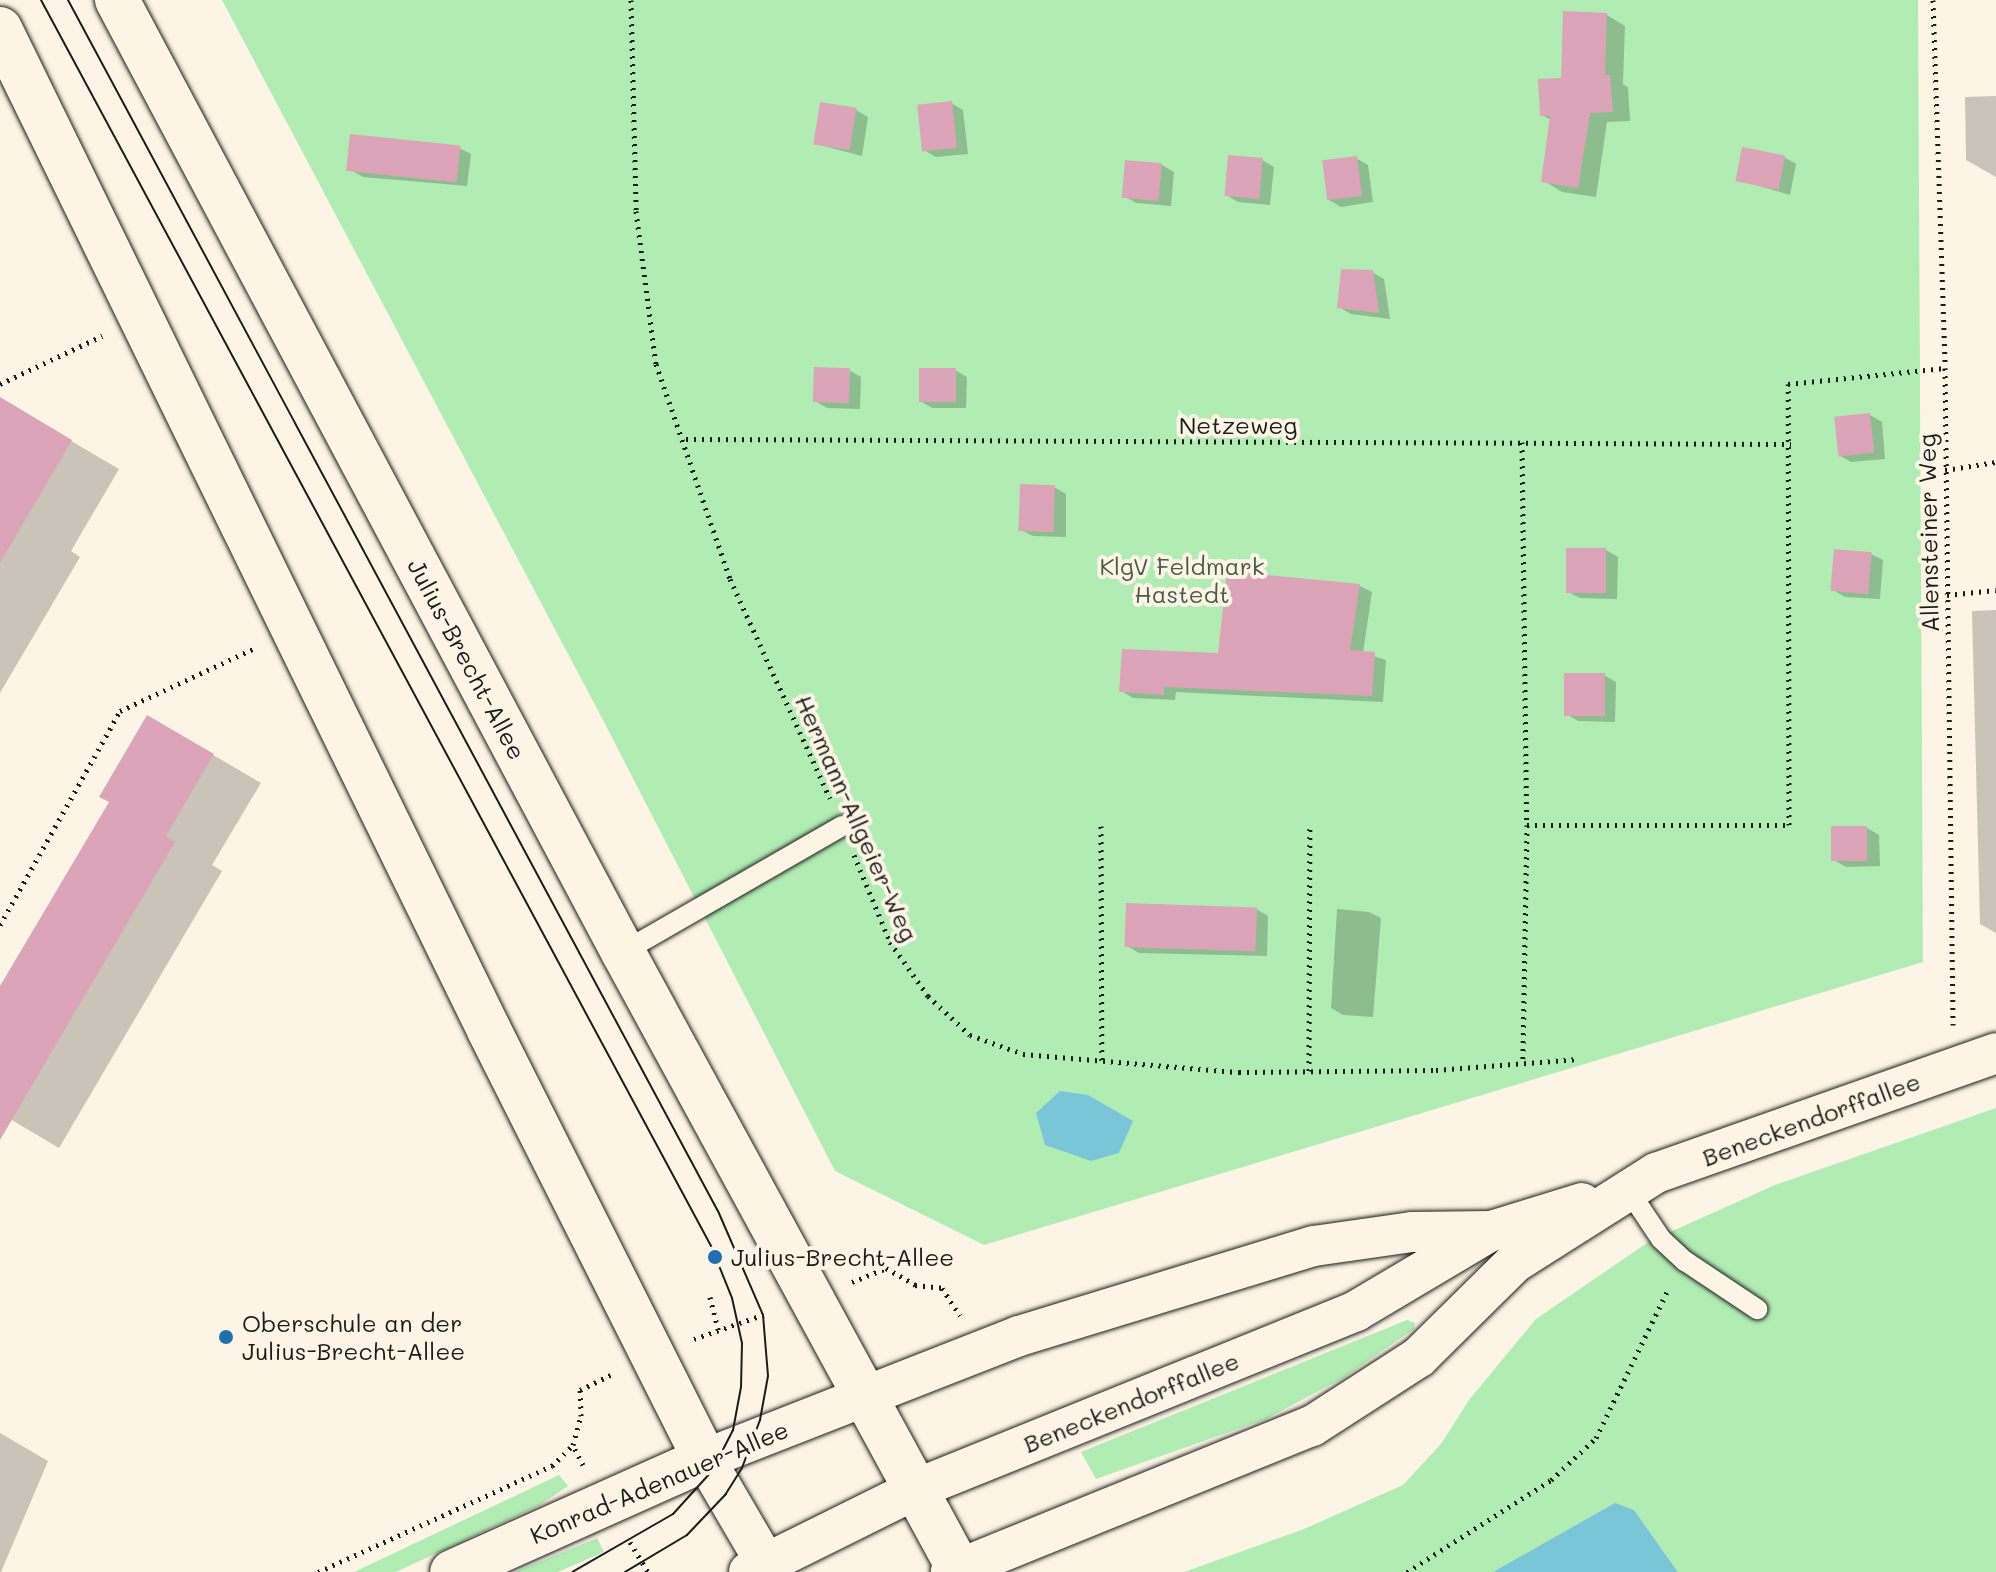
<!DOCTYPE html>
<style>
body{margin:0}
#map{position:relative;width:1996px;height:1572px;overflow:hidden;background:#fcf5e5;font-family:Mali,sans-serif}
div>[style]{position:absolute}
.green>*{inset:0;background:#b1edb2}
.water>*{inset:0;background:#7ac6d9}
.shadow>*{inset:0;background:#0003}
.building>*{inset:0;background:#dba4b9;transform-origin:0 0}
.path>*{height:5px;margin-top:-2.5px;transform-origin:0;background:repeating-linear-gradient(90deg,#1c1c1c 0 2px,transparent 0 8px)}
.roads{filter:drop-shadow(0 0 2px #1c1c1c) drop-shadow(0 0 2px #1c1c1c)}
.service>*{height:20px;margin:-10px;padding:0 10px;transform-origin:10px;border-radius:10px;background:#fcf5e5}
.minor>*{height:40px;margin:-20px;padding:0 20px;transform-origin:20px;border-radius:20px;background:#fcf5e5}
.secondary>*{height:44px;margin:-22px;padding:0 22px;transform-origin:22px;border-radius:22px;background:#fcf5e5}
.tram>*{height:2px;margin:-1px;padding:0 1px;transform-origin:1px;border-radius:1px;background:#1c1c1c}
.dots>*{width:22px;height:22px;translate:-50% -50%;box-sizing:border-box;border:4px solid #fcf5e5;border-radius:50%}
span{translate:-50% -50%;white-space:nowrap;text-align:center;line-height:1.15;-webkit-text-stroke:8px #fcf5e5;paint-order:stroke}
.street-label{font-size:24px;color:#1c1c1c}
.park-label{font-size:24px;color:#495b49}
.poi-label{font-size:24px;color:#1c1c1c}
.left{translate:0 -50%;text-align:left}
</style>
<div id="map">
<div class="green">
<i style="clip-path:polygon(222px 0,1918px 0,1923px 962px,984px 1245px,835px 1171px,603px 720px)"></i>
<i style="clip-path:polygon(1996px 1108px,1996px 1572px,1678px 1572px,1634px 1510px,1615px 1504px,1493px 1572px,1184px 1572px,1304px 1529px,1403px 1485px,1441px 1444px,1469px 1400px,1536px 1319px,1650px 1241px,1775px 1185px)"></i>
<i style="clip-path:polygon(1407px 1320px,1415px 1323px,1414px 1329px,1343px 1378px,1266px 1419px,1096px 1479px,1081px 1452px)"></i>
<i style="clip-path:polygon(559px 1475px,568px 1486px,540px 1505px,396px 1572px,354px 1572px)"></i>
<i style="clip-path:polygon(597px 1538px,604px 1552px,558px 1572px,515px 1572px)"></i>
</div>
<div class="water">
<i style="clip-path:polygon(1060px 1091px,1088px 1095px,1133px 1121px,1119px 1153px,1091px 1161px,1045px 1145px,1036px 1113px)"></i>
<i style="clip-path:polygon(1615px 1503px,1634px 1510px,1678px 1572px,1493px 1572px)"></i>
</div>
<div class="shadow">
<i style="clip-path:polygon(1607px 15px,1625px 26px,1623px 84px,1628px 87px,1630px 121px,1607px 122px,1596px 197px,1562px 192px,1544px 181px,1551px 120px,1542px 115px)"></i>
<i style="clip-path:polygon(1996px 96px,1996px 177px,1966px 160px,1965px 97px)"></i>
<i style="clip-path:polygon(951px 103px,963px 110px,968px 154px,936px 157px,924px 150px)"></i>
<i style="clip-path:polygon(856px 110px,868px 117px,862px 156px,816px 144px)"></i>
<i style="clip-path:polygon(459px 148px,471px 154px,467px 186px,363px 177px,351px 170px)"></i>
<i style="clip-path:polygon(1784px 157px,1796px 164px,1790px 195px,1738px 180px)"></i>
<i style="clip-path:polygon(1356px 158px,1368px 165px,1373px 202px,1341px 207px,1329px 200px)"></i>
<i style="clip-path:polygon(1262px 160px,1274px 167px,1270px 205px,1238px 202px,1226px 195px)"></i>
<i style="clip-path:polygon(1162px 165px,1174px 172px,1171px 206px,1136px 203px,1124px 196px)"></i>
<i style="clip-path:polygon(1372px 272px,1384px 279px,1390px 319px,1351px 314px,1339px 307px)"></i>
<i style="clip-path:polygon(849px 370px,861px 377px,860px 409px,827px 408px,815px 401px)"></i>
<i style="clip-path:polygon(955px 370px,967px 377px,966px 408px,932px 408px,920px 401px)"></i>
<i style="clip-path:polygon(6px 403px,119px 469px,71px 551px,80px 557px,0 693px,0 413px)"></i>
<i style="clip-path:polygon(1870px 415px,1882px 422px,1885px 459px,1851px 462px,1839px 455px)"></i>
<i style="clip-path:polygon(1054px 487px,1066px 494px,1066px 537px,1033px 536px,1021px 530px)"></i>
<i style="clip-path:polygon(1606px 550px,1618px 557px,1617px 599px,1580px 598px,1568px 592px)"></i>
<i style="clip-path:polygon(1871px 554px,1883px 560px,1880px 599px,1845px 597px,1833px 590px)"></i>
<i style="clip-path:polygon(1360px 586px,1372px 592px,1363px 653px,1386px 660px,1383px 702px,1176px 692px,1175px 700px,1133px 698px,1121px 691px,1219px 655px)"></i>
<i style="clip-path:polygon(1996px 610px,1996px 933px,1980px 924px,1972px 611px)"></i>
<i style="clip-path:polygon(1604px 675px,1616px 682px,1615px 722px,1578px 721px,1566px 714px)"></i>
<i style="clip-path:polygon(148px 717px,261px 783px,212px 865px,222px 871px,59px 1148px,0 1113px,0 990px,111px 802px)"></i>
<i style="clip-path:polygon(1867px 828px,1879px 835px,1880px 866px,1846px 867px,1834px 860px)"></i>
<i style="clip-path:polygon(1256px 909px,1268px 916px,1267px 956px,1139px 953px,1127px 946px)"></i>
<i style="clip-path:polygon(1337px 909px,1369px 912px,1381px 918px,1373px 1017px,1343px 1015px,1331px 1008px)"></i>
<i style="clip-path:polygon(0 1433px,48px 1461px,1px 1572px,0 1572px)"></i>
</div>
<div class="building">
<i style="clip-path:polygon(1563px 11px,1607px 13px,1605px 75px,1610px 75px,1613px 112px,1590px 113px,1578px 188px,1541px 182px,1550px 116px,1540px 116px,1538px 79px,1561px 78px)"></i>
<i style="left:952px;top:101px;width:47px;height:35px;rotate:84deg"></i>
<i style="left:820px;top:102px;width:37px;height:43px;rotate:9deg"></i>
<i style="left:350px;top:134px;width:111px;height:37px;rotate:6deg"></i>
<i style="left:1742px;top:147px;width:44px;height:35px;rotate:11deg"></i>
<i style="left:1228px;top:155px;width:35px;height:41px;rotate:5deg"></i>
<i style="left:1357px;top:156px;width:40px;height:35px;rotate:83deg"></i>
<i style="left:1125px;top:160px;width:37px;height:38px;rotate:5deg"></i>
<i style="clip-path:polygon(1341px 269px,1373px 270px,1379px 313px,1337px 308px)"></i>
<i style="left:814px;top:367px;width:36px;height:35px;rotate:2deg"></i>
<i style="left:919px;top:368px;width:37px;height:34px"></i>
<i style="clip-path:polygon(0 397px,72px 440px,0 563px)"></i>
<i style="left:1870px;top:413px;width:40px;height:36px;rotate:84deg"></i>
<i style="left:1020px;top:484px;width:35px;height:47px;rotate:2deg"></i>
<i style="left:1606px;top:548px;width:45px;height:40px;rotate:90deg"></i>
<i style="left:1834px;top:549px;width:38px;height:42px;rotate:5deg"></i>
<i style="clip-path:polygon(1227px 571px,1360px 584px,1350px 650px,1375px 652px,1372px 696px,1164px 687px,1164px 695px,1119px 692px,1122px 649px,1218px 653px)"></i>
<i style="left:1564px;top:673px;width:41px;height:43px"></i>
<i style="clip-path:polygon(147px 715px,214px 754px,166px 836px,175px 842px,0 1140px,0 986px,109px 802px,99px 797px)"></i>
<i style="left:1831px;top:826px;width:36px;height:35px"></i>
<i style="left:1126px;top:903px;width:131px;height:44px;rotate:2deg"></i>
</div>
<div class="path">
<i style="left:631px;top:0;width:211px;rotate:88.6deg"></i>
<i style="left:636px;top:211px;width:154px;rotate:82.6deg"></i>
<i style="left:656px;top:364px;width:227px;rotate:71deg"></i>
<i style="left:730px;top:579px;width:241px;rotate:65.5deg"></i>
<i style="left:1933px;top:0;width:368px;rotate:88.1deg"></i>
<i style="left:1945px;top:368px;width:657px;rotate:89.3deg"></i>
<i style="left:0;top:384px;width:113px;rotate:-25.2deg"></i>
<i style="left:686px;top:439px;width:1105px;rotate:0.26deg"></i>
<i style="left:1522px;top:442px;width:383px;rotate:89.3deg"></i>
<i style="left:1527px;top:825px;width:235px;rotate:91deg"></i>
<i style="left:1945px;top:470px;width:52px;rotate:-8.9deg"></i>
<i style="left:1947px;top:595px;width:49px;rotate:-5.8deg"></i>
<i style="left:1527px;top:825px;width:262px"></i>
<i style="left:1789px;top:825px;width:441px;rotate:-90.1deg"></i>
<i style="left:1788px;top:384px;width:158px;rotate:-5.8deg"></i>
<i style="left:1101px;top:826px;width:235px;rotate:89.8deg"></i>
<i style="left:854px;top:855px;width:94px;rotate:67.5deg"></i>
<i style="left:890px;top:942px;width:66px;rotate:54.9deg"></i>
<i style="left:928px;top:996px;width:57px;rotate:42.9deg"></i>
<i style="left:970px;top:1035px;width:56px;rotate:19.7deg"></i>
<i style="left:1023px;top:1054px;width:217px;rotate:4.8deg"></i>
<i style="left:1239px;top:1072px;width:197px;rotate:-0.6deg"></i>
<i style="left:1436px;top:1070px;width:143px;rotate:-4.4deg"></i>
<i style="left:0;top:925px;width:245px;rotate:-60.7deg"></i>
<i style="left:120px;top:711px;width:149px;rotate:-25deg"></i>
<i style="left:1309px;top:1071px;width:244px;rotate:-89.8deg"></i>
<i style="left:852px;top:1282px;width:37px;rotate:-22deg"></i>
<i style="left:886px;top:1268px;width:34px;rotate:30deg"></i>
<i style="left:915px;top:1285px;width:27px;rotate:6deg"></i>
<i style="left:942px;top:1288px;width:33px;rotate:57deg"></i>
<i style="left:710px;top:1297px;width:34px;rotate:76deg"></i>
<i style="left:694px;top:1339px;width:78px;rotate:-19.4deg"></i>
<i style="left:583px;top:1465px;width:22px;rotate:-117deg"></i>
<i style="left:573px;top:1445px;width:30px;rotate:-75deg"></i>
<i style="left:581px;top:1416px;width:26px;rotate:-92deg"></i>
<i style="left:580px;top:1390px;width:34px;rotate:-26deg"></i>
<i style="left:630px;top:1542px;width:35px;rotate:59deg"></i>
<i style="left:318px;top:1572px;width:257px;rotate:-24.4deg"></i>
<i style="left:552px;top:1466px;width:30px;rotate:-45deg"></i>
<i style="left:1407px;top:1572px;width:171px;rotate:-32.6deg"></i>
<i style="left:1551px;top:1480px;width:62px;rotate:-43deg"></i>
<i style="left:1596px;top:1438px;width:165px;rotate:-64.1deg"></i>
</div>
<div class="roads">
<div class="service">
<i style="left:623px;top:952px;width:253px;rotate:-29.9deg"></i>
<i style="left:1627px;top:1188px;width:61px;rotate:56.3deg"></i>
<i style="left:1661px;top:1239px;width:33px;rotate:43deg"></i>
<i style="left:1685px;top:1261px;width:87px;rotate:33.7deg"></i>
</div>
<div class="minor">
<i style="left:959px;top:1569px;width:381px;rotate:-22.1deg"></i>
<i style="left:1312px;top:1426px;width:127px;rotate:-32.8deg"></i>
<i style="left:1419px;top:1357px;width:134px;rotate:-44.7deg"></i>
<i style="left:1514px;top:1263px;width:168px;rotate:-32.4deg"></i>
<i style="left:1656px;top:1173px;width:361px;rotate:-19.4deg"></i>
<i style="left:749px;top:1572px;width:186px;rotate:-26.4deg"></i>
<i style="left:916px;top:1489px;width:475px;rotate:-22deg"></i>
<i style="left:1356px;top:1311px;width:157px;rotate:-30.7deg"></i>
<i style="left:1491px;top:1231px;width:95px;rotate:-17.1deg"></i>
<i style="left:771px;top:1572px;width:131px;rotate:-120.3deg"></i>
<i style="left:705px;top:1459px;width:337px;rotate:-21.4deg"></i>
<i style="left:1019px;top:1336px;width:308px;rotate:-17deg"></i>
<i style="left:1314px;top:1246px;width:99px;rotate:-8.1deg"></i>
<i style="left:1412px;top:1232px;width:79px;rotate:-0.7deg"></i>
</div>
<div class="secondary">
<i style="left:117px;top:0;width:1078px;rotate:62.01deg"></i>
<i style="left:623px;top:952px;width:703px;rotate:61.43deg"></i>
<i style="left:959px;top:1569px;width:7px;rotate:153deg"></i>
<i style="left:0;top:29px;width:1114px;rotate:63.96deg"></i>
<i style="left:489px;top:1030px;width:480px;rotate:63.3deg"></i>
<i style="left:705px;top:1459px;width:277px;rotate:155.9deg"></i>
</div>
</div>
<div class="tram">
<i style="left:41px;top:0;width:1415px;rotate:61.73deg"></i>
<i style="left:711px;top:1246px;width:56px;rotate:68deg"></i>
<i style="left:732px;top:1298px;width:46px;rotate:77.5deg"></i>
<i style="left:742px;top:1343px;width:44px;rotate:91.3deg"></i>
<i style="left:741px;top:1387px;width:44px;rotate:100.5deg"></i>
<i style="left:733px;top:1430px;width:46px;rotate:117.1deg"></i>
<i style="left:712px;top:1471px;width:58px;rotate:132.2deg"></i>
<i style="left:673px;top:1514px;width:116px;rotate:150.1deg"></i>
<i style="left:68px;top:0;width:1374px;rotate:61.78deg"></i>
<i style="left:718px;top:1211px;width:113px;rotate:66.6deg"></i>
<i style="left:763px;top:1315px;width:61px;rotate:85.3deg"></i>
<i style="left:768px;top:1376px;width:45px;rotate:100.3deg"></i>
<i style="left:760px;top:1420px;width:51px;rotate:110.6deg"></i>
<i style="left:742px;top:1468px;width:31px;rotate:122deg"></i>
<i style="left:726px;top:1494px;width:57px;rotate:133.6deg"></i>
<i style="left:687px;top:1535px;width:72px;rotate:149.2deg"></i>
</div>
<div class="dots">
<i style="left:715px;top:1257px;background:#1f6fb2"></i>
<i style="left:226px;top:1337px;background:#1f6fb2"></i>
</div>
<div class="street-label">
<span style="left:1238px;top:425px">Netzeweg</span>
<span style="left:1928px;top:533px;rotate:-91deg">Allensteiner Weg</span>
<span style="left:467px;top:659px;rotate:62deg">Julius-Brecht-Allee</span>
<span style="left:857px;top:818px;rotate:66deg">Hermann-Allgeier-Weg</span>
<span style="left:1811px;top:1119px;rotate:-20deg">Beneckendorffallee</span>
<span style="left:1131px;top:1402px;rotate:-22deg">Beneckendorffallee</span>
<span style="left:659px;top:1482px;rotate:-23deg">Konrad-Adenauer-Allee</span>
</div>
<div class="park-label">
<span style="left:1182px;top:580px">KlgV Feldmark<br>Hastedt</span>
</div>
<div class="poi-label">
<span class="left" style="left:731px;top:1257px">Julius-Brecht-Allee</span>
<span class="left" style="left:242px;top:1337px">Oberschule an der<br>Julius-Brecht-Allee</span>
</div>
</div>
